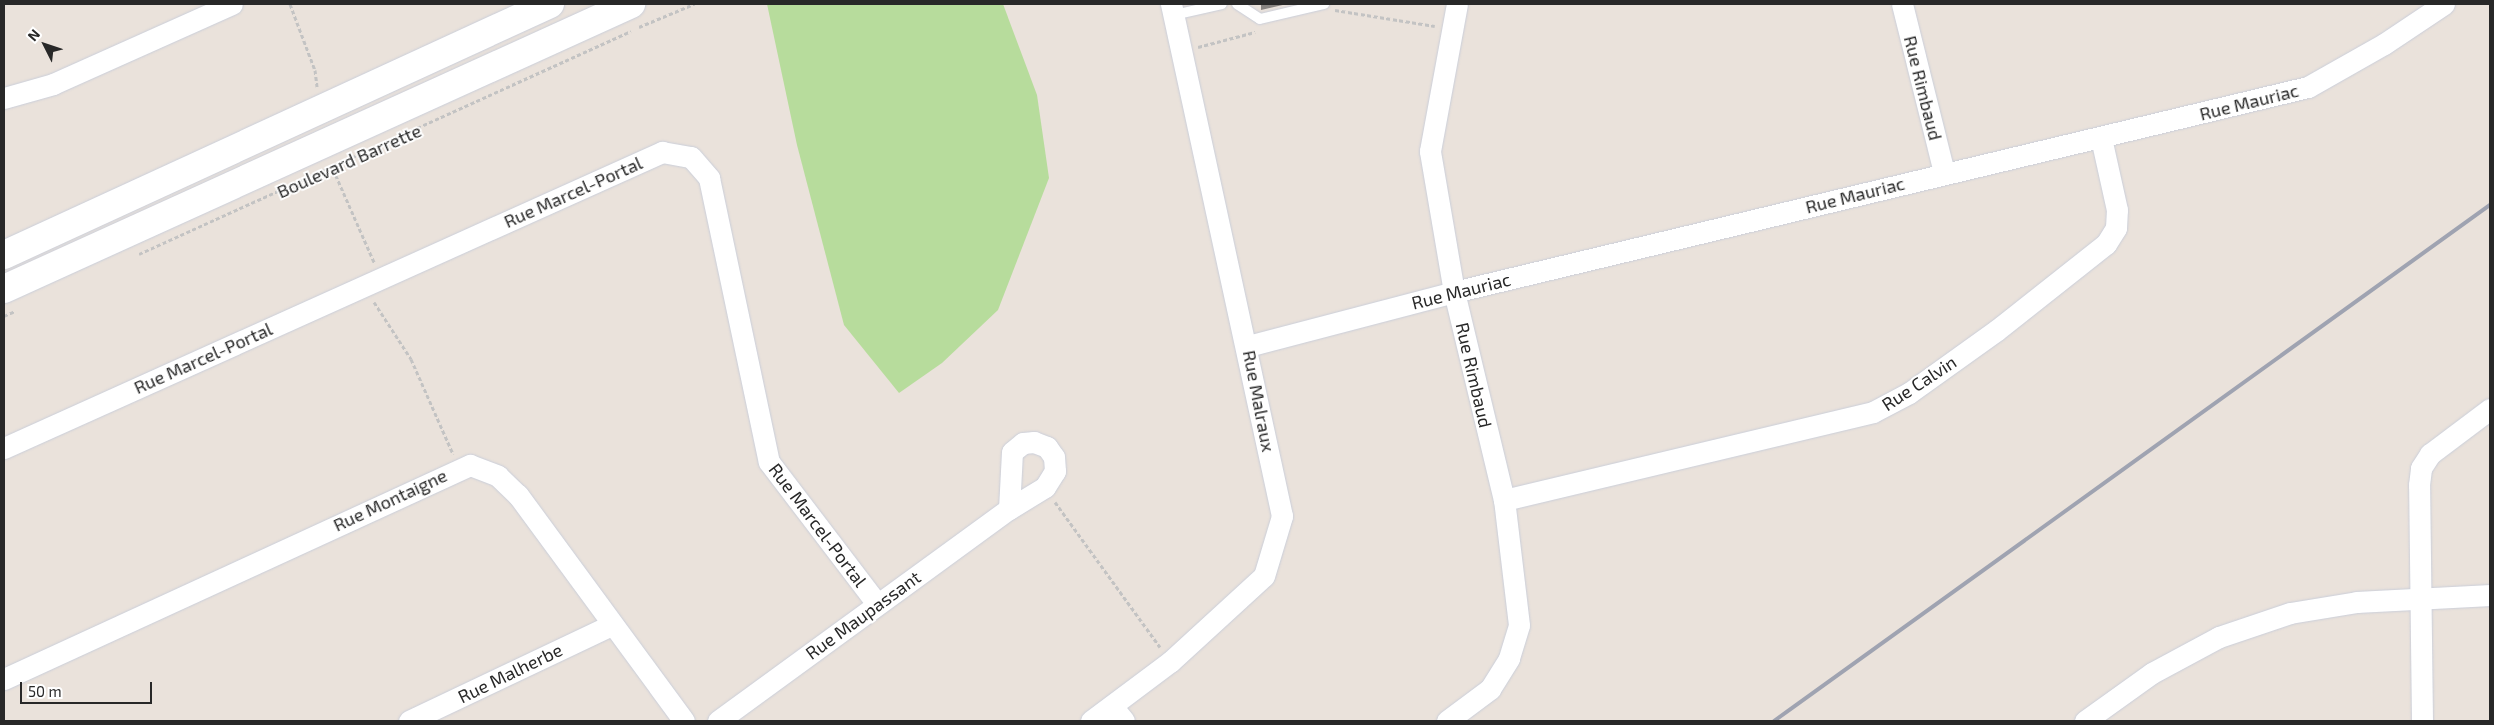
<!DOCTYPE html>
<style>
body{margin:0}
#map{position:relative;width:2494px;height:725px;overflow:hidden;background:#eae2db;font-family:"Exo 2",sans-serif}
div>[style]{position:absolute}
.green>*{inset:0;background:#b7dc9c}
.path>*{height:3px;margin-top:-1.5px;transform-origin:0;background:repeating-linear-gradient(90deg,#c3c3c3 0 4px,transparent 0 6.5px)}
.roads{filter:drop-shadow(0 0 1px #caced9) drop-shadow(0 0 1px #caced9)}
.lane>*{height:10px;margin:-5px;padding:0 5px;transform-origin:5px;border-radius:5px;background:#fff}
.street>*{height:21px;margin:-10.5px;padding:0 10.5px;transform-origin:10.5px;border-radius:10.5px;background:#fff}
.secondary>*{height:28px;margin:-14px;padding:0 14px;transform-origin:14px;border-radius:14px;background:#fff}
.rail>*{height:4px;margin:-2px;padding:0 2px;transform-origin:2px;border-radius:2px;background:#9fa3b1}
.shaded-wall>*{inset:0;background:#888481}
span{translate:-50% -50%;white-space:nowrap;text-align:center;line-height:1.15;-webkit-text-stroke:4px #fff;paint-order:stroke}
.street-label{font-size:18px;color:#282828}
.frame{position:absolute;inset:0;border:5px solid #282828;pointer-events:none}
.north{position:absolute;left:20px;top:20px;width:50px;height:50px;-webkit-text-stroke:4px #fff;paint-order:stroke;rotate:311deg;font-size:14px;font-weight:700;line-height:20px;text-align:center;color:#282828}
.north::after{content:'';display:block;margin:auto;width:18px;height:22px;background:#282828;clip-path:polygon(50% 0,100% 100%,50% 72%,0 100%)}
.scale{position:absolute;left:20px;top:682px;width:132px;height:22px;box-sizing:border-box;border:2px solid #282828;border-top:0;padding-left:6px;font-size:15px;line-height:18px;white-space:nowrap;color:#282828;-webkit-text-stroke:4px #fff;paint-order:stroke}
</style>
<div id="map">
<div class="green">
<i style="clip-path:polygon(767px 4px,1003px 4px,1037px 95px,1049px 178px,998px 310px,942px 363px,899px 393px,844px 325px,797px 145px)"></i>
</div>
<div class="path">
<i style="left:290px;top:4px;width:71px;rotate:69.3deg"></i>
<i style="left:315px;top:70px;width:17px;rotate:83deg"></i>
<i style="left:1335px;top:10px;width:101px;rotate:9.1deg"></i>
<i style="left:639px;top:27px;width:60px;rotate:-22.7deg"></i>
<i style="left:1198px;top:47px;width:59px;rotate:-14.7deg"></i>
<i style="left:333px;top:169px;width:102px;rotate:66.2deg"></i>
<i style="left:139px;top:254px;width:540px;rotate:-24.38deg"></i>
<i style="left:374px;top:302px;width:68px;rotate:57deg"></i>
<i style="left:411px;top:359px;width:104px;rotate:66.1deg"></i>
<i style="left:4px;top:316px;width:12px;rotate:-24deg"></i>
<i style="left:1055px;top:502px;width:179px;rotate:54.1deg"></i>
</div>
<div class="roads">
<div class="lane">
<i style="left:1237px;top:4px;width:27px;rotate:33deg"></i>
<i style="left:1260px;top:19px;width:66px;rotate:-13.2deg"></i>
<i style="left:1174px;top:15px;width:49px;rotate:-12.9deg"></i>
</div>
<div class="street">
<i style="left:1902px;top:4px;width:174px;rotate:76deg"></i>
<i style="left:4px;top:98px;width:51px;rotate:-15.9deg"></i>
<i style="left:53px;top:84px;width:196px;rotate:-24.1deg"></i>
<i style="left:1248px;top:346px;width:213px;rotate:-14.7deg"></i>
<i style="left:1454px;top:292px;width:878px;rotate:-13.5deg"></i>
<i style="left:2308px;top:87px;width:87px;rotate:-29.5deg"></i>
<i style="left:2384px;top:44px;width:72px;rotate:-33.7deg"></i>
<i style="left:4px;top:448px;width:722px;rotate:-24.22deg"></i>
<i style="left:662px;top:152px;width:29px;rotate:10deg"></i>
<i style="left:691px;top:157px;width:28px;rotate:49deg"></i>
<i style="left:709px;top:178px;width:290px;rotate:78.1deg"></i>
<i style="left:769px;top:462px;width:178px;rotate:52.7deg"></i>
<i style="left:1504px;top:500px;width:379px;rotate:-13.4deg"></i>
<i style="left:1873px;top:412px;width:41px;rotate:-27.8deg"></i>
<i style="left:1909px;top:393px;width:108px;rotate:-35.6deg"></i>
<i style="left:1997px;top:330px;width:139px;rotate:-38.3deg"></i>
<i style="left:2106px;top:244px;width:19px;rotate:-58deg"></i>
<i style="left:2116px;top:228px;width:18px;rotate:-87deg"></i>
<i style="left:2117px;top:210px;width:74px;rotate:-102.5deg"></i>
<i style="left:4px;top:679px;width:513px;rotate:-24.67deg"></i>
<i style="left:470px;top:465px;width:30px;rotate:21deg"></i>
<i style="left:498px;top:476px;width:28px;rotate:44deg"></i>
<i style="left:518px;top:495px;width:280px;rotate:53.7deg"></i>
<i style="left:1112px;top:706px;width:19px;rotate:51deg"></i>
<i style="left:409px;top:721px;width:224px;rotate:-25.4deg"></i>
<i style="left:718px;top:721px;width:360px;rotate:-36.1deg"></i>
<i style="left:1009px;top:509px;width:42px;rotate:-31.4deg"></i>
<i style="left:1045px;top:487px;width:19px;rotate:-58deg"></i>
<i style="left:1055px;top:471px;width:14px;rotate:-94deg"></i>
<i style="left:1054px;top:457px;width:12px;rotate:-125deg"></i>
<i style="left:1047px;top:447px;width:14px;rotate:-159deg"></i>
<i style="left:1034px;top:442px;width:11px;rotate:175deg"></i>
<i style="left:1023px;top:443px;width:14px;rotate:141deg"></i>
<i style="left:1012px;top:452px;width:57px;rotate:93deg"></i>
<i style="left:1091px;top:721px;width:99px;rotate:-36.8deg"></i>
<i style="left:1170px;top:662px;width:127px;rotate:-42.5deg"></i>
<i style="left:1264px;top:576px;width:63px;rotate:-73.3deg"></i>
<i style="left:1282px;top:516px;width:524px;rotate:-102.23deg"></i>
<i style="left:1447px;top:721px;width:54px;rotate:-36.7deg"></i>
<i style="left:1490px;top:689px;width:36px;rotate:-58deg"></i>
<i style="left:1509px;top:658px;width:34px;rotate:-73deg"></i>
<i style="left:1519px;top:625px;width:126px;rotate:-96.8deg"></i>
<i style="left:1504px;top:500px;width:214px;rotate:-103.5deg"></i>
<i style="left:1454px;top:292px;width:143px;rotate:-99.7deg"></i>
<i style="left:1430px;top:151px;width:149px;rotate:-79.6deg"></i>
<i style="left:2085px;top:721px;width:82px;rotate:-35.6deg"></i>
<i style="left:2152px;top:673px;width:76px;rotate:-28.2deg"></i>
<i style="left:2219px;top:637px;width:75px;rotate:-18.7deg"></i>
<i style="left:2290px;top:613px;width:68px;rotate:-9.3deg"></i>
<i style="left:2357px;top:602px;width:133px;rotate:-3deg"></i>
<i style="left:2422px;top:721px;width:236px;rotate:-90.7deg"></i>
<i style="left:2419px;top:485px;width:17px;rotate:-83deg"></i>
<i style="left:2421px;top:468px;width:17px;rotate:-57deg"></i>
<i style="left:2430px;top:454px;width:75px;rotate:-36.9deg"></i>
</div>
<div class="secondary">
<i style="left:4px;top:255px;width:601px;rotate:-24.69deg"></i>
<i style="left:4px;top:289px;width:689px;rotate:-24.44deg"></i>
</div>
</div>
<div class="rail">
<i style="left:1774px;top:721px;width:883px;rotate:-35.78deg"></i>
</div>
<div class="shaded-wall">
<i style="clip-path:polygon(1261px 4px,1287px 4px,1261px 10px)"></i>
</div>
<div class="street-label">
<span style="left:1923px;top:88px;rotate:76deg">Rue Rimbaud</span>
<span style="left:2249px;top:102px;rotate:-14deg">Rue Mauriac</span>
<span style="left:349px;top:161px;rotate:-24deg">Boulevard Barrette</span>
<span style="left:573px;top:192px;rotate:-24deg">Rue Marcel-Portal</span>
<span style="left:1855px;top:195px;rotate:-14deg">Rue Mauriac</span>
<span style="left:1461px;top:291px;rotate:-14deg">Rue Mauriac</span>
<span style="left:203px;top:358px;rotate:-24deg">Rue Marcel-Portal</span>
<span style="left:1474px;top:375px;rotate:77deg">Rue Rimbaud</span>
<span style="left:1919px;top:383px;rotate:-33deg">Rue Calvin</span>
<span style="left:1259px;top:401px;rotate:79deg">Rue Malraux</span>
<span style="left:390px;top:500px;rotate:-25deg">Rue Montaigne</span>
<span style="left:818px;top:525px;rotate:53deg">Rue Marcel-Portal</span>
<span style="left:863px;top:615px;rotate:-36deg">Rue Maupassant</span>
<span style="left:510px;top:673px;rotate:-26deg">Rue Malherbe</span>
</div>
<div class="frame"></div>
<div class="north">N</div>
<div class="scale">50 m</div>
</div>
